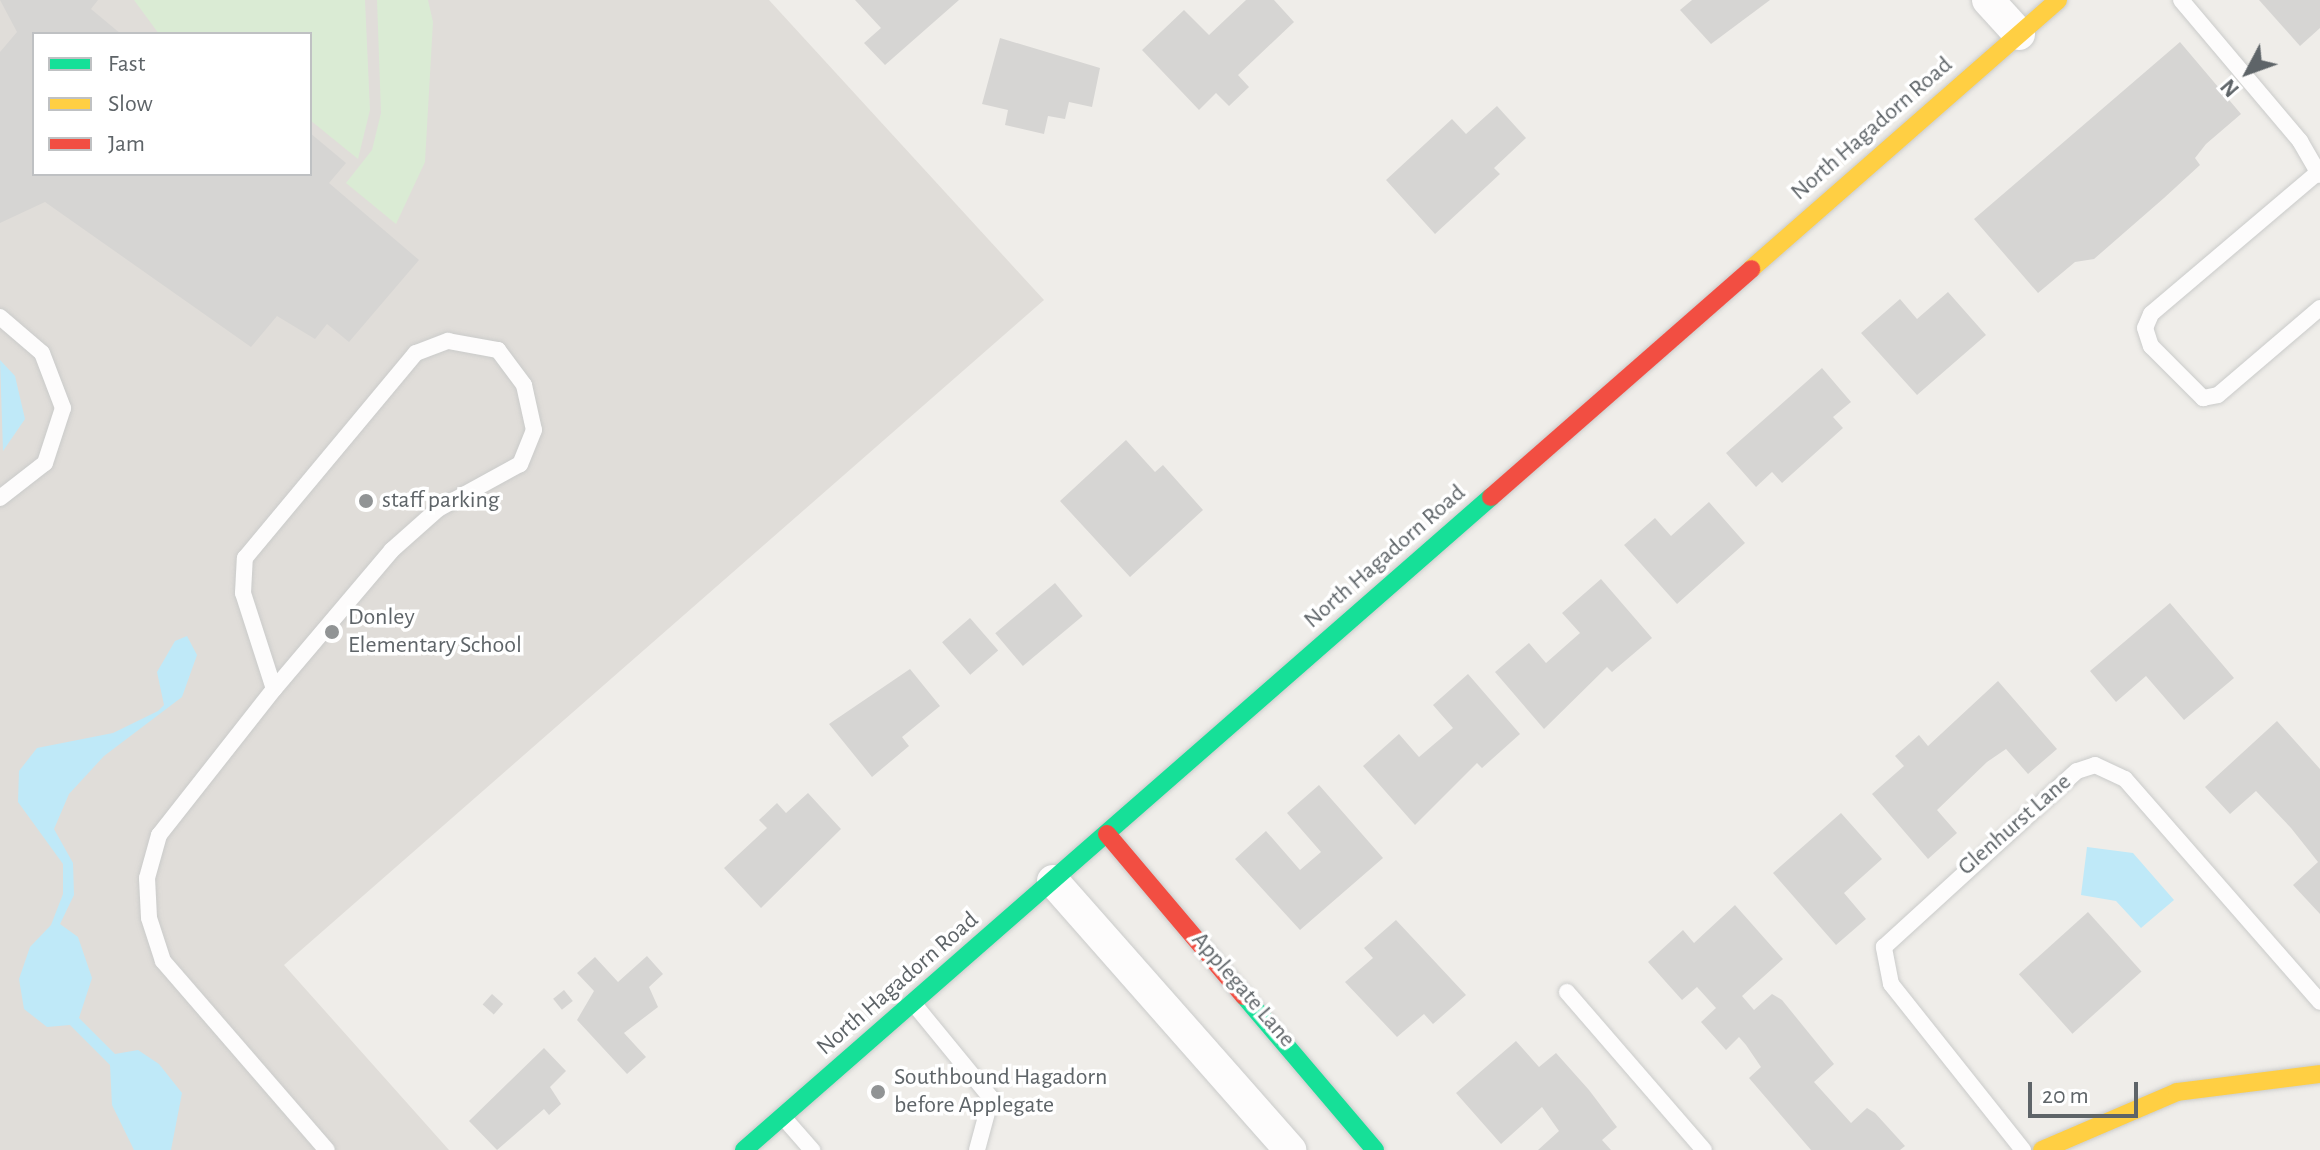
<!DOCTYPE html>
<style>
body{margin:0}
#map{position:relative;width:2320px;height:1150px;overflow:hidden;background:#efede9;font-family:"Alegreya Sans",sans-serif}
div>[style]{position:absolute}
.education>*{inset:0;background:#e0ddd9}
.green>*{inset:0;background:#daebd4}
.water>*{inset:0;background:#bfe9f8}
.building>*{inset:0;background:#d6d5d3;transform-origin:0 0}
.roads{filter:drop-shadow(0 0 2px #cacbca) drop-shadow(0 0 2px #cacbca)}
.lane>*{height:16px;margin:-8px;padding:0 8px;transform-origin:8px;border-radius:8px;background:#fdfcfc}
.street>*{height:32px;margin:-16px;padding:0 16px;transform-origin:16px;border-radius:16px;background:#fdfcfc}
.fast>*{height:18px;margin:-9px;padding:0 9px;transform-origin:9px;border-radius:9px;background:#16e098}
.slow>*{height:18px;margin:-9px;padding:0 9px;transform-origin:9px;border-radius:9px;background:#ffcf43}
.jam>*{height:18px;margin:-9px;padding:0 9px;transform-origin:9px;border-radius:9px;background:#f24e42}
.dots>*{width:22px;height:22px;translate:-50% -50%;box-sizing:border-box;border:4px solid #fff;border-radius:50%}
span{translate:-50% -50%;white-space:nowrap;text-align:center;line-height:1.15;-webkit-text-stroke:7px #fff;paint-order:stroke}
.street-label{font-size:24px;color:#5e6468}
.poi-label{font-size:24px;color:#5e6468}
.left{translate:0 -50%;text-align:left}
.legend{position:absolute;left:32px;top:32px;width:280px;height:144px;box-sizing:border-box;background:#fff;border:2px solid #bfc1c3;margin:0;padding:10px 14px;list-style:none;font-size:24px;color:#5e6468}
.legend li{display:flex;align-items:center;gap:16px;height:40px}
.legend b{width:40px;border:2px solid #bfc1c3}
.north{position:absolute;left:2208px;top:32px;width:80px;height:80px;-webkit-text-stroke:6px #fff;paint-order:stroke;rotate:229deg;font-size:22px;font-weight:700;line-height:32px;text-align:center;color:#5e6468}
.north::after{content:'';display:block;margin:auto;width:28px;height:36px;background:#5e6468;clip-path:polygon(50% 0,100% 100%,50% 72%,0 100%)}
.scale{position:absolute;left:2028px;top:1082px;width:110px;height:36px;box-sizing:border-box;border:4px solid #5e6468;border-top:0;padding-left:10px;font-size:24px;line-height:28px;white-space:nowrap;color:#5e6468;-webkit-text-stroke:6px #fff;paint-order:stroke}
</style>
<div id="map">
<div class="education">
<i style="clip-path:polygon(evenodd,0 0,769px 0,1044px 300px,284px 965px,449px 1150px,0 1150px,0 0,34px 34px,310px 34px,310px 174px,34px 174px,34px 34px)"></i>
</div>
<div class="green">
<i style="clip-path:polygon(134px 0,365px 0,370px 110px,358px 159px,310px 120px,310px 34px,159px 34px)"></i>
<i style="clip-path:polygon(377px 0,428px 0,433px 22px,425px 162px,396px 224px,346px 183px,372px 150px,381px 113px)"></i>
</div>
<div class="water">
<i style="clip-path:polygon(0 360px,15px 376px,25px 419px,3px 451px)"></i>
<i style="clip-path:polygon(187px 636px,197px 655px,182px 697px,104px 756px,69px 794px,54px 829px,73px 863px,74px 895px,60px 924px,78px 937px,92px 978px,79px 1018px,115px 1054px,138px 1050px,159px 1064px,182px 1093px,171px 1150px,134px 1150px,112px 1105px,110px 1065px,70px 1025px,47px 1027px,24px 1009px,19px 979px,30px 947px,51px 925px,63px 894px,63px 864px,18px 802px,19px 771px,37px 748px,113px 733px,158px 711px,164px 705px,157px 672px,175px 641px)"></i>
<i style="clip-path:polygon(2087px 847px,2133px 853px,2174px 900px,2141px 928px,2116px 901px,2081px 895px)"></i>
</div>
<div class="building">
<i style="clip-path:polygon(0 0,98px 0,91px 9px,121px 34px,34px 34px,34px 174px,310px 174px,310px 133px,346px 163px,329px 183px,419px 260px,349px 342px,327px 324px,315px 339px,277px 316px,251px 347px,45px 202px,0 223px,0 52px,17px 32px)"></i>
<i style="clip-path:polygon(855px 0,959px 0,885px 65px,864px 43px,881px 28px)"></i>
<i style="clip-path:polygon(1246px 0,1274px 0,1294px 22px,1238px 75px,1249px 87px,1229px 106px,1216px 93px,1199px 110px,1142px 50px,1184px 10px,1209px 35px)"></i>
<i style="clip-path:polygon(1692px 0,1770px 0,1711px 44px,1680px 10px)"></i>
<i style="clip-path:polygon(2259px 0,2320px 0,2320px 28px,2300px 46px)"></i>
<i style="clip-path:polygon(1000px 38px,1100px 68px,1092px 107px,1069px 102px,1065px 119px,1048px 116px,1044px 134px,1005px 125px,1008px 110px,982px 104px)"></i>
<i style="clip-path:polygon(2180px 42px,2241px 114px,2206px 144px,2195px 158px,2200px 165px,2164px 198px,2094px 259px,2075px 262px,2038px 293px,1974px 219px)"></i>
<i style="clip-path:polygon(1497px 106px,1526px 138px,1494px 168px,1500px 174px,1435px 234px,1386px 180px,1452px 119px,1466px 134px)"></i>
<i style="clip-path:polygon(1948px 292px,1986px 335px,1917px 395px,1861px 333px,1900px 299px,1917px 319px)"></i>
<i style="clip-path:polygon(1822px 368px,1851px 402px,1833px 417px,1843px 428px,1782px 483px,1772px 472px,1756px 487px,1726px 453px)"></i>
<i style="clip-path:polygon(1126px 440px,1155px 472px,1163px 465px,1203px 510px,1130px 577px,1060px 501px)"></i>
<i style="clip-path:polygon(1709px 502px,1745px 543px,1677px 604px,1624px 545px,1655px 518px,1671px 536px)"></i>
<i style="clip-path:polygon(1601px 579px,1652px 638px,1612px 672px,1607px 667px,1544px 729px,1495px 672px,1529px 643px,1546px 663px,1580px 633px,1562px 613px)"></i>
<i style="left:1055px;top:583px;width:43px;height:78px;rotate:50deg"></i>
<i style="clip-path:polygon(2170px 603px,2234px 678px,2184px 720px,2146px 676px,2116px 702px,2090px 671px)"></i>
<i style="left:970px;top:618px;width:43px;height:37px;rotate:49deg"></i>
<i style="clip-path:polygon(910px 669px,940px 706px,902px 737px,909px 746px,872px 777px,829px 724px)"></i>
<i style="clip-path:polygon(1468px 674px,1520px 734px,1482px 768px,1477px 763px,1415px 825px,1363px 766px,1399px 734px,1419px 757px,1453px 728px,1433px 705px)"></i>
<i style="clip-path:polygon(1998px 681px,2057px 749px,2028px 774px,2006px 749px,1987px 762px,1937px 810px,1957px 833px,1928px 859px,1872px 794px,1904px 766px,1895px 756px,1919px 735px,1928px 746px)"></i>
<i style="clip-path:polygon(2277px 721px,2320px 769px,2320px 914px,2293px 885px,2318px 862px,2291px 828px,2256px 791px,2230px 814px,2205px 787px)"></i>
<i style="clip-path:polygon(1319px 785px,1383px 858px,1300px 930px,1235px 859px,1266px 831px,1300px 870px,1321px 852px,1287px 813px)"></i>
<i style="clip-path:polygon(808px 793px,841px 829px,761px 908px,724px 868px,767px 828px,759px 820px,777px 803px,786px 813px)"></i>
<i style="clip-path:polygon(1841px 813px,1882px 859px,1844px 893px,1866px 919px,1836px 945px,1773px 873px)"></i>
<i style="clip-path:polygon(1735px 905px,1783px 959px,1742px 996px,1754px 1010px,1772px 994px,1782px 1000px,1834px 1064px,1814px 1082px,1851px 1123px,1867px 1108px,1875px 1113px,1905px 1146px,1900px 1150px,1811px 1150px,1749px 1078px,1761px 1067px,1746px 1045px,1739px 1037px,1726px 1050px,1701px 1022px,1716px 1008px,1697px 987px,1682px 1000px,1648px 962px,1683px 930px,1694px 943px)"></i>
<i style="left:2088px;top:912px;width:80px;height:93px;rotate:48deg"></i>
<i style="clip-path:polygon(1396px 920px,1466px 995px,1433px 1024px,1424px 1014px,1397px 1037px,1345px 982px,1373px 958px,1364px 948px)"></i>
<i style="clip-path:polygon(647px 956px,663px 974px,649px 987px,658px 1007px,624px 1033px,646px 1057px,627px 1074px,577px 1020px,594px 991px,577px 973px,595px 957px,618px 982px)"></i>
<i style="left:564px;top:990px;width:14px;height:14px;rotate:51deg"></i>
<i style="left:492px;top:994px;width:15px;height:14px;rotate:42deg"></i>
<i style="clip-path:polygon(1516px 1041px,1539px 1067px,1556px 1053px,1589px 1090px,1617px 1127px,1602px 1140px,1611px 1150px,1538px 1150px,1559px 1131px,1542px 1107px,1501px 1144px,1456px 1093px)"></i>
<i style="clip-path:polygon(544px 1048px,566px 1071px,550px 1087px,561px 1104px,549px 1115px,544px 1109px,497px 1150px,469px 1121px)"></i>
</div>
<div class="roads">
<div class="lane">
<i style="left:2181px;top:0;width:185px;rotate:49.8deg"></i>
<i style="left:2300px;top:141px;width:39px;rotate:60deg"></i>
<i style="left:2316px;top:174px;width:216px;rotate:139.7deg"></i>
<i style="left:2151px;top:314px;width:15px;rotate:113deg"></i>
<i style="left:2145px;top:328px;width:19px;rotate:72deg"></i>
<i style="left:2151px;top:346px;width:74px;rotate:45deg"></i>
<i style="left:2203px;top:398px;width:15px;rotate:-11deg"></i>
<i style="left:2218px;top:395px;width:134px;rotate:-40.5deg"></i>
<i style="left:0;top:317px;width:55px;rotate:40.6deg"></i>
<i style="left:42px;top:353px;width:59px;rotate:69.1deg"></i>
<i style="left:63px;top:408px;width:58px;rotate:108.1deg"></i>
<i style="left:45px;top:463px;width:57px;rotate:142.1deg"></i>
<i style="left:448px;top:341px;width:51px;rotate:10.2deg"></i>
<i style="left:498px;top:350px;width:44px;rotate:53.4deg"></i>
<i style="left:524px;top:385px;width:46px;rotate:77.5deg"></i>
<i style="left:534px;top:430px;width:37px;rotate:112deg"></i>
<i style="left:520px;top:464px;width:94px;rotate:151.2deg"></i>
<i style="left:438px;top:509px;width:62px;rotate:138.3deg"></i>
<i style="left:392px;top:550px;width:182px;rotate:130.3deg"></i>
<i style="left:274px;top:689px;width:101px;rotate:-107.9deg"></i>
<i style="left:243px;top:593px;width:35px;rotate:-87deg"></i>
<i style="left:245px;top:558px;width:267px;rotate:-50.2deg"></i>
<i style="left:416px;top:353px;width:34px;rotate:-21deg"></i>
<i style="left:274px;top:689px;width:186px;rotate:128.2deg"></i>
<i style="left:159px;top:835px;width:45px;rotate:105.6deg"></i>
<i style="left:147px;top:878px;width:40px;rotate:87.1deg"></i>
<i style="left:149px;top:918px;width:45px;rotate:72deg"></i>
<i style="left:163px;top:961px;width:250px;rotate:49.1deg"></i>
<i style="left:1567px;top:992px;width:209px;rotate:49.1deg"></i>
<i style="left:914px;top:1004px;width:122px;rotate:50.7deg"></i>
<i style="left:991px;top:1098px;width:54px;rotate:105.1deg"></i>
<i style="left:784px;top:1118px;width:43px;rotate:48.8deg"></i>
<i style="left:2023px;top:1150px;width:212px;rotate:-128.5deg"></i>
<i style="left:1891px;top:984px;width:38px;rotate:-101deg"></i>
<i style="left:1884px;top:947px;width:261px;rotate:-42.4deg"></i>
<i style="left:2077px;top:771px;width:19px;rotate:-18deg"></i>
<i style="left:2095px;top:765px;width:33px;rotate:25deg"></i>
<i style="left:2125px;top:779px;width:296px;rotate:48.8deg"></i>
</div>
<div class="street">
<i style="left:1988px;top:0;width:46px;rotate:47.6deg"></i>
<i style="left:1053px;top:881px;width:359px;rotate:48.6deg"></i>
</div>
<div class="fast">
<i style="left:1244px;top:996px;width:202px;rotate:49.6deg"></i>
<i style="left:744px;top:1150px;width:992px;rotate:-41.16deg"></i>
</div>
<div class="slow">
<i style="left:1751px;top:269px;width:408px;rotate:-41.2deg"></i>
<i style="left:2042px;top:1150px;width:147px;rotate:-23.2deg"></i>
<i style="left:2177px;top:1092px;width:144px;rotate:-7.2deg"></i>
</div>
<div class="jam">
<i style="left:1491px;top:497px;width:346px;rotate:-41.2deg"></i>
<i style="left:1107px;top:834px;width:212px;rotate:49.8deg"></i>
</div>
</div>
<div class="dots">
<i style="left:366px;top:501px;background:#919495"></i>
<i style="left:332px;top:632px;background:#919495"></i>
<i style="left:878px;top:1092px;background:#919495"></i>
</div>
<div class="street-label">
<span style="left:1872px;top:129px;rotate:-41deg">North Hagadorn Road</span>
<span style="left:1385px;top:557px;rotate:-41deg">North Hagadorn Road</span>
<span style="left:2015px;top:825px;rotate:-41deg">Glenhurst Lane</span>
<span style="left:898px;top:984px;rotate:-41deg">North Hagadorn Road</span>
<span style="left:1243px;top:990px;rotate:49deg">Applegate Lane</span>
</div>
<div class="poi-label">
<span class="left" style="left:382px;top:501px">staff parking</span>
<span class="left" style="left:348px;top:632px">Donley<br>Elementary School</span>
<span class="left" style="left:894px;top:1092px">Southbound Hagadorn<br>before Applegate</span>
</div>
<ul class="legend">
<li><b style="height:10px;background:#16e098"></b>Fast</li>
<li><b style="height:10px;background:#ffcf43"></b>Slow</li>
<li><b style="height:10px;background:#f24e42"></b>Jam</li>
</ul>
<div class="north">N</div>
<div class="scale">20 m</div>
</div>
